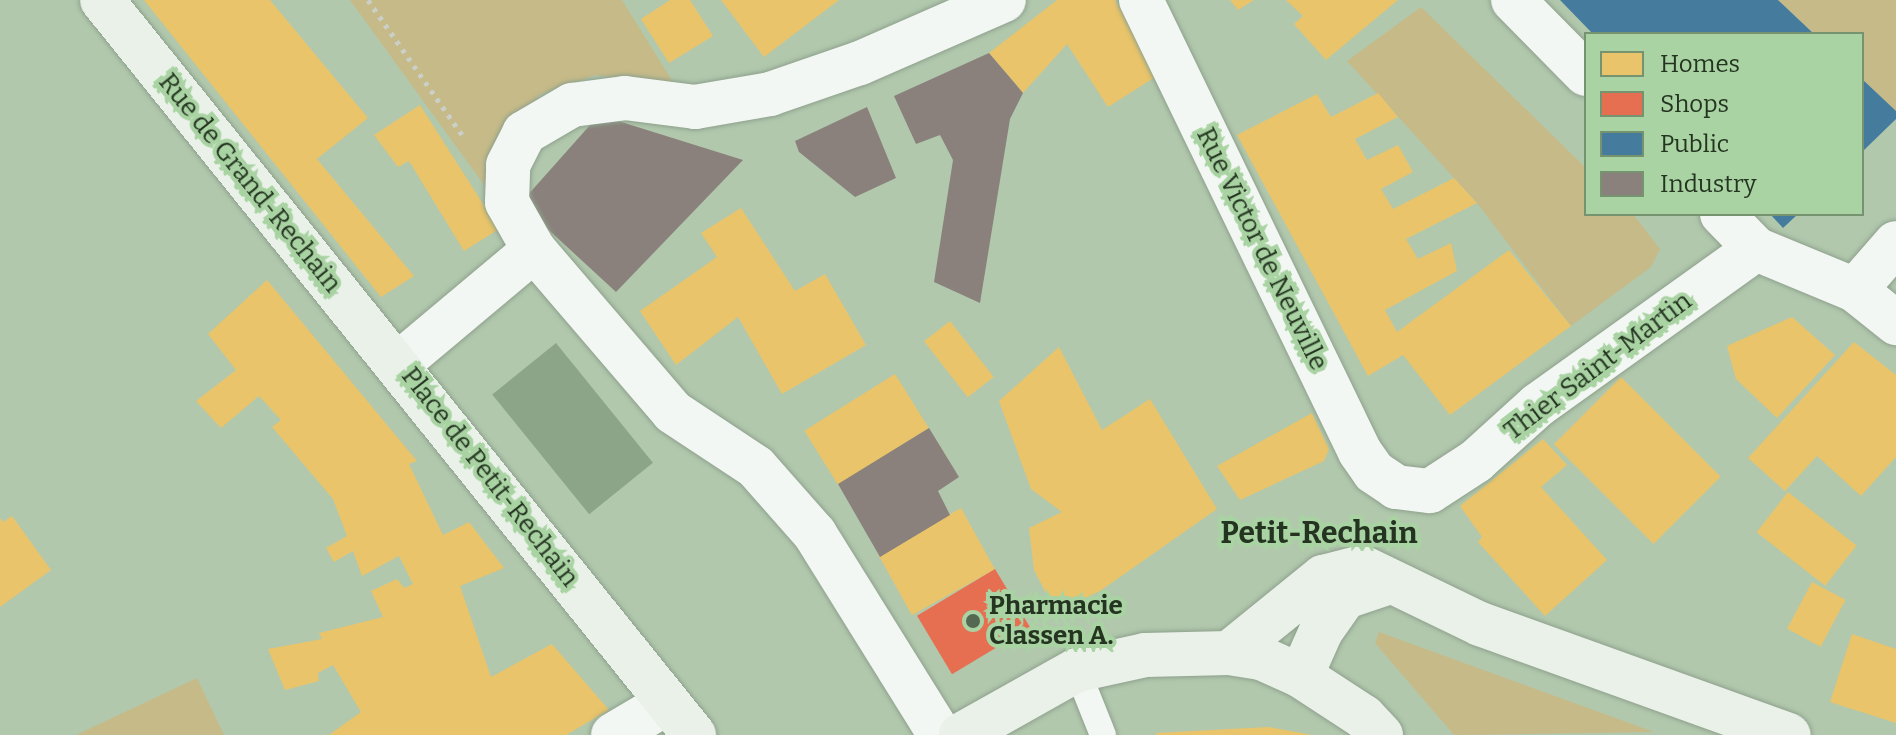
<!DOCTYPE html>
<style>
body{margin:0}
#map{position:relative;width:1896px;height:735px;overflow:hidden;background:#b1c8ad;font-family:Bitter,serif}
div>[style]{position:absolute}
.green>*{inset:0;background:#c6ba88}
.homes>*{inset:0;background:#e9c46a;transform-origin:0 0}
.shops>*{inset:0;background:#e76f51;transform-origin:0 0}
.public>*{inset:0;background:#457b9d}
.industry>*{inset:0;background:#8a817c}
.building>*{inset:0;background:#8ca588;transform-origin:0 0}
.path>*{height:5px;margin-top:-2.5px;transform-origin:0;background:repeating-linear-gradient(90deg,#cad0c8 0 4px,transparent 0 10px)}
.roads{filter:drop-shadow(0 0 2px #8fa18d) drop-shadow(0 0 2px #8fa18d)}
.lane>*{height:26px;margin:-13px;padding:0 13px;transform-origin:13px;border-radius:13px;background:#f3f7f3}
.street>*{height:44px;margin:-22px;padding:0 22px;transform-origin:22px;border-radius:22px;background:#f3f7f3}
.secondary>*{height:44px;margin:-22px;padding:0 22px;transform-origin:22px;border-radius:22px;background:#eaf1e9}
.dots>*{width:22px;height:22px;translate:-50% -50%;box-sizing:border-box;border:4px solid #a9d3a2;border-radius:50%}
span{translate:-50% -50%;white-space:nowrap;text-align:center;line-height:1.15;-webkit-text-stroke:8px #a9d3a2;paint-order:stroke}
.street-label{font-size:26px;color:#243421}
.poi-label{font-size:26px;color:#243421;font-weight:700}
.left{translate:0 -50%;text-align:left}
.quarter-label{font-size:30px;color:#243421;font-weight:700}
.legend{position:absolute;left:1584px;top:32px;width:280px;height:184px;box-sizing:border-box;background:#a9d3a2;border:2px solid #74936e;margin:0;padding:10px 14px;list-style:none;font-size:24px;color:#243421}
.legend li{display:flex;align-items:center;gap:16px;height:40px}
.legend b{width:40px;border:2px solid #74936e}
</style>
<div id="map">
<div class="green">
<i style="clip-path:polygon(350px 0,622px 0,676px 87px,596px 75px,541px 94px,502px 135px,487px 189px)"></i>
<i style="clip-path:polygon(1778px 0,1896px 0,1896px 111px,1862px 79px,1862px 34px,1814px 34px)"></i>
<i style="clip-path:polygon(1421px 7px,1586px 168px,1586px 214px,1633px 214px,1660px 249px,1651px 267px,1571px 326px,1477px 203px,1347px 61px)"></i>
<i style="clip-path:polygon(1379px 632px,1654px 732px,1454px 735px,1375px 643px)"></i>
<i style="clip-path:polygon(197px 678px,224px 735px,76px 735px)"></i>
</div>
<div class="homes">
<i style="clip-path:polygon(144px 0,270px 0,368px 118px,317px 159px,414px 276px,381px 297px)"></i>
<i style="clip-path:polygon(670px 0,690px 0,713px 36px,669px 63px,641px 19px)"></i>
<i style="clip-path:polygon(721px 0,839px 0,764px 57px)"></i>
<i style="clip-path:polygon(1057px 0,1115px 0,1160px 74px,1108px 107px,1067px 44px,1023px 93px,989px 53px)"></i>
<i style="clip-path:polygon(1230px 0,1254px 0,1238px 10px)"></i>
<i style="clip-path:polygon(1286px 0,1398px 0,1326px 60px,1294px 24px,1303px 16px)"></i>
<i style="clip-path:polygon(1378px 93px,1398px 117px,1355px 139px,1367px 160px,1398px 145px,1413px 172px,1381px 189px,1393px 209px,1454px 178px,1477px 203px,1406px 239px,1418px 259px,1451px 243px,1457px 271px,1385px 310px,1397px 332px,1509px 250px,1571px 326px,1450px 415px,1403px 355px,1368px 376px,1237px 135px,1317px 94px,1331px 117px)"></i>
<i style="clip-path:polygon(420px 105px,499px 229px,464px 251px,409px 161px,398px 167px,374px 135px)"></i>
<i style="clip-path:polygon(741px 208px,795px 291px,825px 274px,866px 345px,782px 394px,738px 317px,676px 365px,640px 311px,717px 257px,701px 233px)"></i>
<i style="clip-path:polygon(267px 280px,417px 461px,409px 464px,443px 535px,469px 522px,504px 568px,460px 586px,491px 677px,552px 644px,609px 710px,566px 735px,329px 735px,361px 712px,333px 665px,318px 673px,319px 681px,285px 690px,268px 649px,322px 639px,319px 633px,383px 617px,371px 591px,397px 579px,404px 588px,413px 584px,399px 556px,362px 576px,353px 551px,334px 562px,326px 548px,347px 536px,333px 499px,272px 427px,281px 420px,259px 396px,221px 428px,196px 401px,236px 370px,208px 334px)"></i>
<i style="clip-path:polygon(1792px 317px,1835px 355px,1777px 418px,1736px 379px,1727px 346px)"></i>
<i style="left:950px;top:321px;width:71px;height:33px;rotate:52deg"></i>
<i style="clip-path:polygon(1854px 342px,1896px 375px,1896px 457px,1861px 496px,1817px 456px,1785px 491px,1748px 458px)"></i>
<i style="clip-path:polygon(1059px 347px,1102px 430px,1150px 399px,1217px 509px,1100px 591px,1056px 612px,1034px 570px,1029px 528px,1062px 512px,1031px 489px,999px 401px)"></i>
<i style="left:895px;top:374px;width:64px;height:107px;rotate:58deg"></i>
<i style="left:1621px;top:377px;width:141px;height:95px;rotate:45deg"></i>
<i style="clip-path:polygon(1312px 413px,1329px 449px,1324px 461px,1240px 500px,1217px 466px)"></i>
<i style="clip-path:polygon(1543px 439px,1567px 465px,1541px 487px,1607px 560px,1545px 616px,1478px 542px,1482px 537px,1460px 506px)"></i>
<i style="left:1788px;top:492px;width:87px;height:51px;rotate:38deg"></i>
<i style="left:961px;top:508px;width:70px;height:95px;rotate:61deg"></i>
<i style="clip-path:polygon(12px 516px,51px 570px,0 607px,0 518px,3px 522px)"></i>
<i style="left:1812px;top:582px;width:38px;height:53px;rotate:28deg"></i>
<i style="clip-path:polygon(1852px 634px,1896px 649px,1896px 723px,1830px 702px)"></i>
<i style="clip-path:polygon(1268px 727px,1312px 735px,1157px 735px,1156px 733px)"></i>
</div>
<div class="shops">
<i style="left:995px;top:569px;width:68px;height:91px;rotate:59deg"></i>
</div>
<div class="public">
<i style="clip-path:polygon(1560px 0,1778px 0,1814px 34px,1593px 34px)"></i>
<i style="clip-path:polygon(1862px 79px,1896px 111px,1896px 119px,1862px 152px)"></i>
<i style="clip-path:polygon(1770px 214px,1798px 214px,1783px 228px)"></i>
</div>
<div class="industry">
<i style="clip-path:polygon(989px 53px,1023px 93px,1010px 119px,980px 303px,934px 282px,953px 160px,940px 135px,916px 144px,894px 96px)"></i>
<i style="clip-path:polygon(867px 107px,896px 178px,855px 197px,799px 152px,795px 141px)"></i>
<i style="clip-path:polygon(599px 115px,743px 160px,616px 292px,526px 209px,526px 197px)"></i>
<i style="clip-path:polygon(929px 428px,959px 477px,938px 491px,950px 515px,880px 557px,838px 484px)"></i>
</div>
<div class="building">
<i style="left:556px;top:343px;width:154px;height:82px;rotate:51deg"></i>
</div>
<div class="path">
<i style="left:368px;top:0;width:166px;rotate:55.1deg"></i>
</div>
<div class="roads">
<div class="lane">
<i style="left:1077px;top:670px;width:70px;rotate:68.2deg"></i>
</div>
<div class="street">
<i style="left:1141px;top:0;width:502px;rotate:64.15deg"></i>
<i style="left:1360px;top:452px;width:24px;rotate:55deg"></i>
<i style="left:1374px;top:472px;width:27px;rotate:34deg"></i>
<i style="left:1396px;top:487px;width:34px;rotate:7deg"></i>
<i style="left:1430px;top:491px;width:55px;rotate:-33.1deg"></i>
<i style="left:1476px;top:461px;width:84px;rotate:-42.1deg"></i>
<i style="left:1538px;top:405px;width:268px;rotate:-35.6deg"></i>
<i style="left:1513px;top:0;width:104px;rotate:45.4deg"></i>
<i style="left:1722px;top:214px;width:49px;rotate:45.8deg"></i>
<i style="left:1756px;top:249px;width:107px;rotate:22.5deg"></i>
<i style="left:1855px;top:290px;width:53px;rotate:38.8deg"></i>
<i style="left:1855px;top:290px;width:62px;rotate:-48.9deg"></i>
<i style="left:397px;top:365px;width:179px;rotate:-40deg"></i>
<i style="left:613px;top:735px;width:63px;rotate:-30.7deg"></i>
<i style="left:940px;top:735px;width:237px;rotate:-121.9deg"></i>
<i style="left:815px;top:534px;width:89px;rotate:-131.4deg"></i>
<i style="left:756px;top:467px;width:100px;rotate:-146.5deg"></i>
<i style="left:673px;top:412px;width:213px;rotate:-130.6deg"></i>
<i style="left:534px;top:250px;width:55px;rotate:-119.4deg"></i>
<i style="left:507px;top:202px;width:37px;rotate:-88deg"></i>
<i style="left:508px;top:165px;width:36px;rotate:-63deg"></i>
<i style="left:524px;top:133px;width:56px;rotate:-30.3deg"></i>
<i style="left:572px;top:105px;width:53px;rotate:-7.5deg"></i>
<i style="left:625px;top:98px;width:71px;rotate:7.3deg"></i>
<i style="left:695px;top:107px;width:76px;rotate:-9.8deg"></i>
<i style="left:770px;top:94px;width:95px;rotate:-19deg"></i>
<i style="left:860px;top:63px;width:157px;rotate:-23.6deg"></i>
</div>
<div class="secondary">
<i style="left:102px;top:0;width:944px;rotate:51.15deg"></i>
<i style="left:1229px;top:653px;width:121px;rotate:-39deg"></i>
<i style="left:1323px;top:577px;width:40px;rotate:-14.4deg"></i>
<i style="left:1362px;top:567px;width:131px;rotate:25.8deg"></i>
<i style="left:1480px;top:624px;width:328px;rotate:19.8deg"></i>
<i style="left:1301px;top:676px;width:49px;rotate:-66deg"></i>
<i style="left:1321px;top:631px;width:42px;rotate:-54.8deg"></i>
<i style="left:1345px;top:597px;width:47px;rotate:-18.4deg"></i>
<i style="left:961px;top:735px;width:133px;rotate:-29.3deg"></i>
<i style="left:1077px;top:670px;width:70px;rotate:-12.4deg"></i>
<i style="left:1145px;top:655px;width:84px;rotate:-1.4deg"></i>
<i style="left:1229px;top:653px;width:32px;rotate:9deg"></i>
<i style="left:1261px;top:658px;width:44px;rotate:24.2deg"></i>
<i style="left:1301px;top:676px;width:75px;rotate:33.1deg"></i>
<i style="left:1364px;top:717px;width:25px;rotate:47deg"></i>
</div>
</div>
<div class="dots">
<i style="left:973px;top:621px;background:#556852"></i>
</div>
<div class="street-label">
<span style="left:250px;top:183px;rotate:51deg">Rue de Grand-Rechain</span>
<span style="left:1262px;top:249px;rotate:64deg">Rue Victor de Neuville</span>
<span style="left:1598px;top:366px;rotate:-37deg">Thier Saint-Martin</span>
<span style="left:490px;top:477px;rotate:52deg">Place de Petit-Rechain</span>
</div>
<div class="poi-label">
<span class="left" style="left:989px;top:621px">Pharmacie<br>Classen A.</span>
</div>
<div class="quarter-label">
<span style="left:1319px;top:533px">Petit-Rechain</span>
</div>
<ul class="legend">
<li><b style="height:22px;background:#e9c46a"></b>Homes</li>
<li><b style="height:22px;background:#e76f51"></b>Shops</li>
<li><b style="height:22px;background:#457b9d"></b>Public</li>
<li><b style="height:22px;background:#8a817c"></b>Industry</li>
</ul>
</div>
